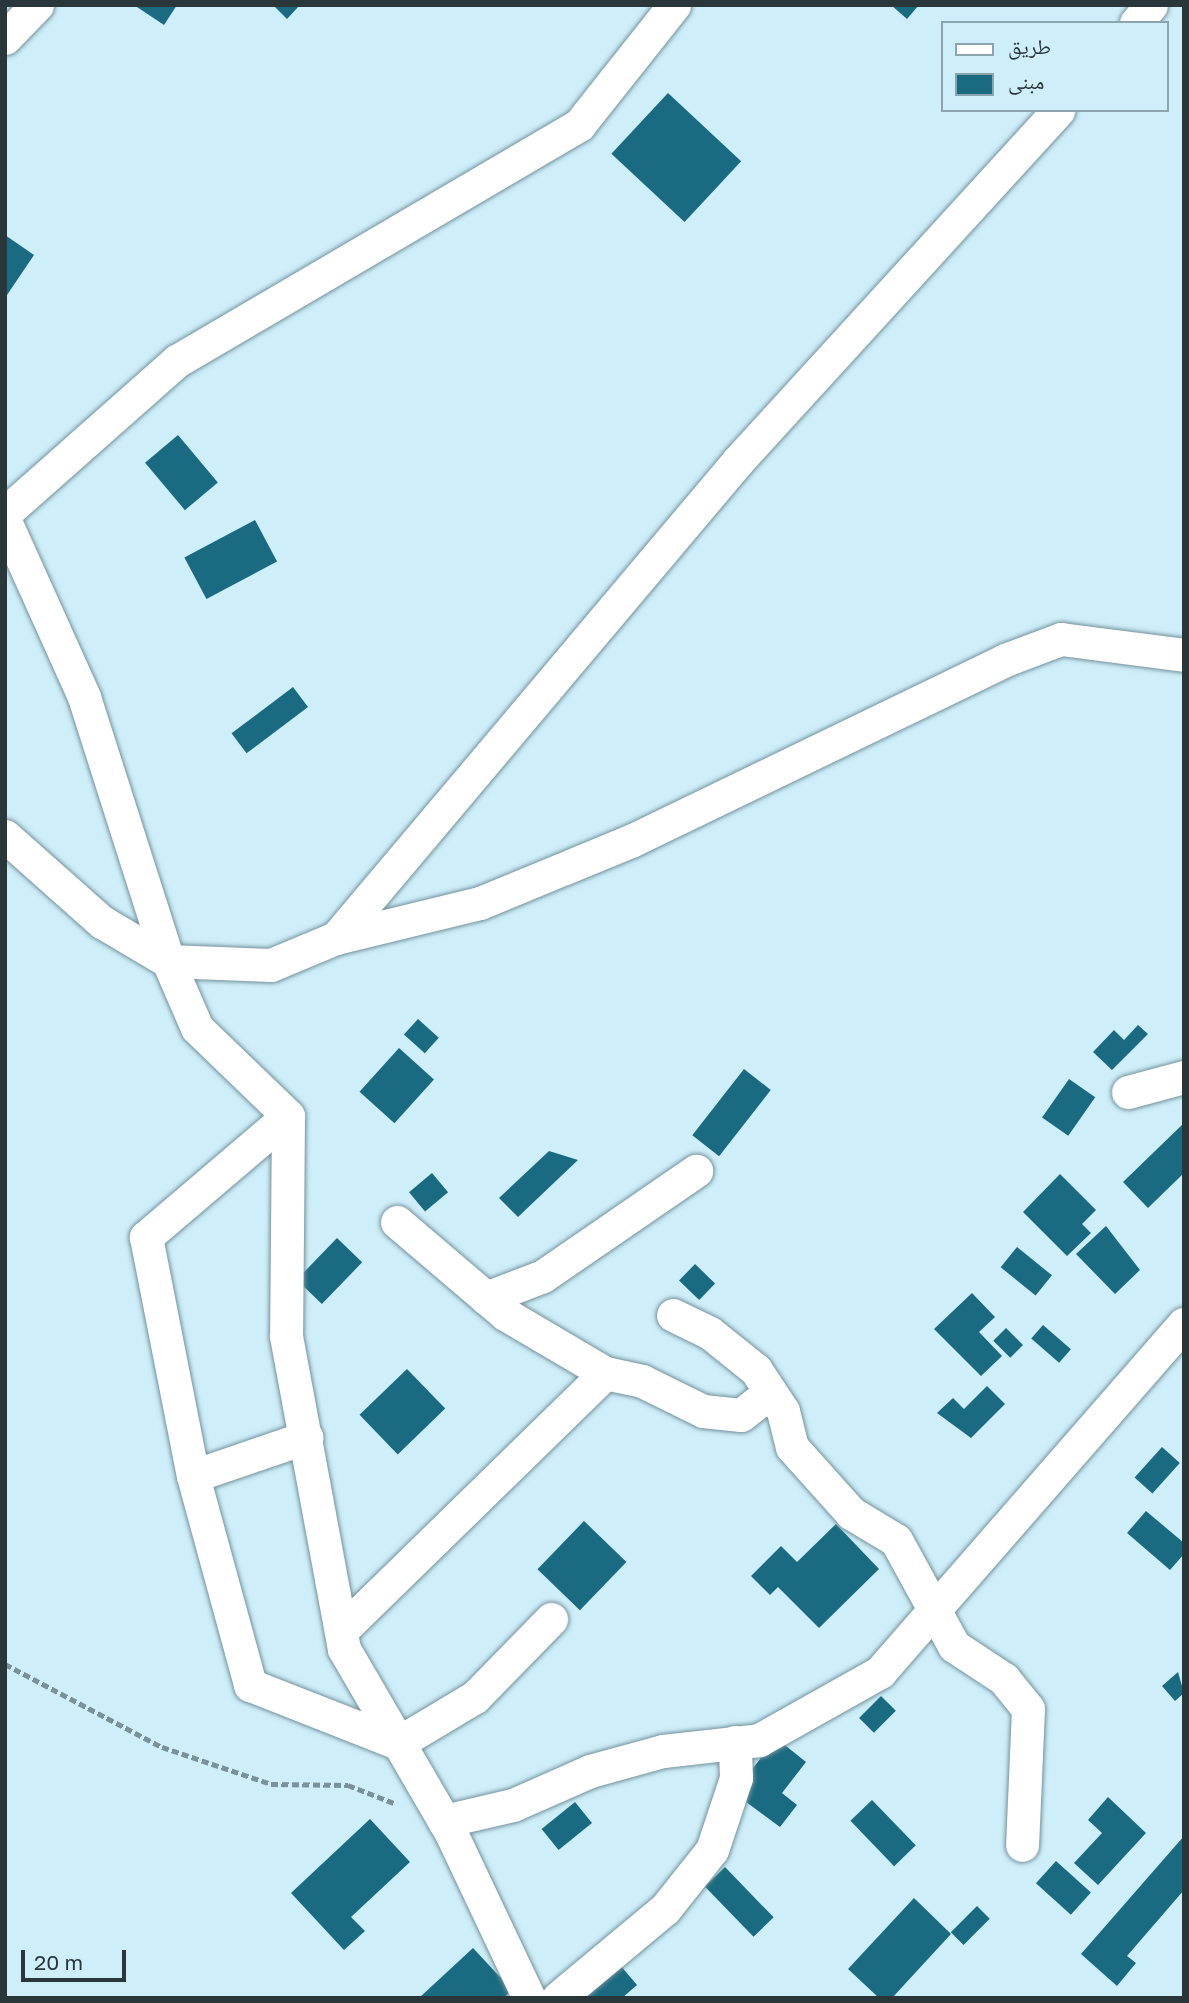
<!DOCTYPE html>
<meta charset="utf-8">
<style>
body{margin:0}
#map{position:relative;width:1189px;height:2003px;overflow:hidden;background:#ceeef9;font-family:"Golos Text","Noto Naskh Arabic",sans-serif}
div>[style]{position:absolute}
.building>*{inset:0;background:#1a6b81;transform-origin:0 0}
.path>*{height:4.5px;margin-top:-2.25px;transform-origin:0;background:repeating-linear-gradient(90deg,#7b9199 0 7px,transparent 0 10.5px)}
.roads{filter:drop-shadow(0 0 2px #74929c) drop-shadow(0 0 2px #74929c)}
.street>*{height:33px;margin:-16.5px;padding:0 16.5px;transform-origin:16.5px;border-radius:16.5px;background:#fff}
span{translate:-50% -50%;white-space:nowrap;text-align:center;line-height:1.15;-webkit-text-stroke:7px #ceeef9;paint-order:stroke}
.frame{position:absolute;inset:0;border:7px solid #29363a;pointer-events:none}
.legend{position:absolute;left:941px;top:21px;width:228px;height:91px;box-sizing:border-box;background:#ceeef9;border:2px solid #8ca4ad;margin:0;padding:9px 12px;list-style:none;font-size:21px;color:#29363a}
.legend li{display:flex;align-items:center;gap:14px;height:35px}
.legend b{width:35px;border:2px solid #8ca4ad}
.scale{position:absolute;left:21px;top:1950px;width:105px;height:32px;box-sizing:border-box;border:4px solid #29363a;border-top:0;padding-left:9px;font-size:21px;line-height:24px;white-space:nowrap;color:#29363a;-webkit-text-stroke:5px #ceeef9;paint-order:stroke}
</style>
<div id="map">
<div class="building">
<i style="clip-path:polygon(134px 5px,177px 5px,164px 25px)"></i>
<i style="clip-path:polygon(273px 5px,300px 5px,287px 19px)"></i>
<i style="clip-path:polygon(891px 5px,919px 5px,907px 19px)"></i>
<i style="left:668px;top:93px;width:100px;height:83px;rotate:43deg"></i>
<i style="clip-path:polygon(5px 235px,34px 255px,5px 298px)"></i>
<i style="left:178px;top:435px;width:62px;height:43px;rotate:50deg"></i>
<i style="left:255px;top:520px;width:47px;height:80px;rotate:62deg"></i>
<i style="left:293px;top:687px;width:25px;height:77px;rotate:53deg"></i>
<i style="left:418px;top:1019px;width:28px;height:21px;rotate:42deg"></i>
<i style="clip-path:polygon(1138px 1025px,1148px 1034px,1112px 1070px,1093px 1052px,1114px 1030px,1124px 1040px)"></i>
<i style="left:399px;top:1048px;width:47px;height:59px;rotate:42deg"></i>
<i style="left:744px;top:1069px;width:34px;height:84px;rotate:38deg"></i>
<i style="left:1069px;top:1079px;width:32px;height:47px;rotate:35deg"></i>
<i style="clip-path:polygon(1184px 1123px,1184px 1173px,1148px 1208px,1123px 1182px)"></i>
<i style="clip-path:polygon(549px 1151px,578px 1160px,518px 1217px,499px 1198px)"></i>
<i style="left:432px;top:1173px;width:25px;height:30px;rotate:50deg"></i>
<i style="clip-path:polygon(1060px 1174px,1096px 1210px,1082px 1224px,1091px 1233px,1067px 1256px,1023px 1212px)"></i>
<i style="clip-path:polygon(1106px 1226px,1140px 1270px,1115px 1294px,1076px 1254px)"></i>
<i style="left:337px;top:1238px;width:35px;height:58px;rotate:44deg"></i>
<i style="left:1017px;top:1247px;width:45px;height:26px;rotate:39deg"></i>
<i style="left:695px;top:1264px;width:28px;height:23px;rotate:44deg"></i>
<i style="clip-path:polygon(972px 1293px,995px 1317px,979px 1332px,1002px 1356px,981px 1376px,934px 1329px)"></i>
<i style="left:1043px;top:1325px;width:37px;height:18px;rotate:41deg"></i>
<i style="left:1006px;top:1328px;width:24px;height:18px;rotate:45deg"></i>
<i style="left:407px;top:1369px;width:55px;height:66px;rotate:46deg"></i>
<i style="clip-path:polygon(987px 1386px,1005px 1404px,971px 1438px,937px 1413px,953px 1398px,964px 1409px)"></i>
<i style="left:1162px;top:1447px;width:24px;height:41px;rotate:42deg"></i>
<i style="clip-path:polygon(1146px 1511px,1184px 1543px,1184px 1554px,1170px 1570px,1127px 1533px)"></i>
<i style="left:584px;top:1521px;width:59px;height:67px;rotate:44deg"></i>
<i style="clip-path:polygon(836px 1524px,879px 1569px,819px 1628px,778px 1587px,770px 1595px,751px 1576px,781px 1546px,797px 1562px)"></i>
<i style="clip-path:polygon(1178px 1672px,1184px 1693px,1175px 1701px,1162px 1686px)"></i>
<i style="left:881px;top:1696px;width:21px;height:31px;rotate:45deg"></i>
<i style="clip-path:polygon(776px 1738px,806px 1762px,782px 1793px,797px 1805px,780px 1827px,734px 1793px)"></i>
<i style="clip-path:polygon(1108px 1797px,1146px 1833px,1098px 1885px,1074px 1863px,1102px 1833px,1088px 1820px)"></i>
<i style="left:872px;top:1800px;width:63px;height:30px;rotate:46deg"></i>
<i style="left:575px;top:1802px;width:27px;height:43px;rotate:51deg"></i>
<i style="clip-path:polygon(370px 1819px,410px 1862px,351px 1917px,365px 1931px,344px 1950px,291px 1893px)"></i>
<i style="clip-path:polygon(1184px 1836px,1184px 1890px,1127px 1956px,1136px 1963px,1117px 1986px,1081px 1954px)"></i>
<i style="left:1056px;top:1861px;width:47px;height:30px;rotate:42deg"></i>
<i style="left:725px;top:1867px;width:70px;height:28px;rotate:46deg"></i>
<i style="clip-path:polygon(914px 1898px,951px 1934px,892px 1998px,879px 1998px,848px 1969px)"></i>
<i style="left:977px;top:1906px;width:18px;height:37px;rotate:45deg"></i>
<i style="clip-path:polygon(473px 1948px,512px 1990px,504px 1998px,419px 1998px)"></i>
<i style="clip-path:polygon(615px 1959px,637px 1985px,622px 1998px,571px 1998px)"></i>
</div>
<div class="path">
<i style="left:5px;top:1664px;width:178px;rotate:27.9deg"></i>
<i style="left:162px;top:1747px;width:115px;rotate:18.7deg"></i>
<i style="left:271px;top:1784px;width:77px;rotate:0.7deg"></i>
<i style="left:348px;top:1785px;width:49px;rotate:21.4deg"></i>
</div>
<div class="roads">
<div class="street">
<i style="left:1136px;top:23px;width:23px;rotate:-50deg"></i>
<i style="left:5px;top:38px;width:46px;rotate:-45.9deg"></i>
<i style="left:5px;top:513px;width:230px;rotate:-41.5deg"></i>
<i style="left:177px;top:361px;width:466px;rotate:-30.4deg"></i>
<i style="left:579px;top:125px;width:153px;rotate:-51.6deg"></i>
<i style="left:5px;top:521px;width:193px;rotate:65.8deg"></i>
<i style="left:84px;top:697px;width:277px;rotate:72.3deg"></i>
<i style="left:168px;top:961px;width:73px;rotate:66.6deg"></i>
<i style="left:197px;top:1028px;width:127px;rotate:44deg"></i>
<i style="left:288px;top:1116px;width:220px;rotate:90.5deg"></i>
<i style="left:286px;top:1336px;width:318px;rotate:79.5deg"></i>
<i style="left:344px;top:1649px;width:213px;rotate:59.8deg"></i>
<i style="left:451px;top:1833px;width:183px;rotate:64.7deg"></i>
<i style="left:5px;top:836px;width:130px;rotate:41.6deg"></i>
<i style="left:102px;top:922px;width:77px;rotate:30.6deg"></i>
<i style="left:168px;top:961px;width:103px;rotate:2.2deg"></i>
<i style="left:271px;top:965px;width:70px;rotate:-22.6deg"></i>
<i style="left:336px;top:938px;width:624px;rotate:-49.88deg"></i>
<i style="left:738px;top:461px;width:475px;rotate:-47.6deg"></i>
<i style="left:336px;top:938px;width:148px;rotate:-13.7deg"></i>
<i style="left:480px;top:903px;width:165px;rotate:-22.4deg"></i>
<i style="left:633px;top:840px;width:413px;rotate:-25.8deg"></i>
<i style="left:1005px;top:660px;width:60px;rotate:-20.6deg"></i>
<i style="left:1061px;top:639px;width:124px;rotate:7.4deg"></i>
<i style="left:1128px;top:1092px;width:58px;rotate:-15deg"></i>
<i style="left:288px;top:1116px;width:187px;rotate:139.6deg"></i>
<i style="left:146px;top:1237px;width:244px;rotate:78.9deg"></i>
<i style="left:193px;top:1476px;width:217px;rotate:74.7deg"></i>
<i style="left:250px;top:1685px;width:159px;rotate:21.4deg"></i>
<i style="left:398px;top:1743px;width:90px;rotate:-30.9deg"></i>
<i style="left:475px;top:1697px;width:109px;rotate:-45.7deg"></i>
<i style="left:397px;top:1222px;width:142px;rotate:40.4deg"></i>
<i style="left:505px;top:1314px;width:116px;rotate:30.5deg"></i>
<i style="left:486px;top:1298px;width:61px;rotate:-21.1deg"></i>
<i style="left:543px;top:1276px;width:186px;rotate:-34.5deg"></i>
<i style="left:673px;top:1315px;width:41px;rotate:25.9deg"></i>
<i style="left:710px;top:1333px;width:59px;rotate:38.8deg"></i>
<i style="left:756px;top:1370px;width:49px;rotate:56.6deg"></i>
<i style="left:783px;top:1411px;width:37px;rotate:76deg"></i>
<i style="left:792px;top:1447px;width:89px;rotate:48.2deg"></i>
<i style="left:851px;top:1513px;width:52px;rotate:31deg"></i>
<i style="left:896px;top:1540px;width:121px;rotate:61.3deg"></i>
<i style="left:954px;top:1646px;width:60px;rotate:33.4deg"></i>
<i style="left:1004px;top:1679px;width:38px;rotate:51deg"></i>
<i style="left:1028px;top:1709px;width:136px;rotate:92.5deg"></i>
<i style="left:193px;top:1476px;width:120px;rotate:-18.9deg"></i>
<i style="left:341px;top:1631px;width:369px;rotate:-44.3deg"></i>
<i style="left:605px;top:1373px;width:38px;rotate:12deg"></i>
<i style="left:642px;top:1381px;width:68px;rotate:26.2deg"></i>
<i style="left:703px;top:1411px;width:38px;rotate:6deg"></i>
<i style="left:741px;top:1415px;width:37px;rotate:-38deg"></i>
<i style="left:444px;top:1821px;width:71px;rotate:-13.1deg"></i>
<i style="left:513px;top:1805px;width:84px;rotate:-23.8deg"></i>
<i style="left:590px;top:1771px;width:76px;rotate:-15.3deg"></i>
<i style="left:663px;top:1751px;width:97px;rotate:-6.5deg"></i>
<i style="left:759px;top:1740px;width:139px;rotate:-29.3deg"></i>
<i style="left:880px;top:1672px;width:462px;rotate:-48.9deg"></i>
<i style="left:558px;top:1998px;width:139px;rotate:-39.8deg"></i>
<i style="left:665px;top:1909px;width:75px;rotate:-51.5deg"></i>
<i style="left:712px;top:1850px;width:76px;rotate:-71.6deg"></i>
<i style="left:736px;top:1778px;width:36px;rotate:-92deg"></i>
</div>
</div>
<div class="frame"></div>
<ul class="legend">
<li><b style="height:9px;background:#fff"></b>طريق</li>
<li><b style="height:19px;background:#1a6b81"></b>مبنى</li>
</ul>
<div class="scale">20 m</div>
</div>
